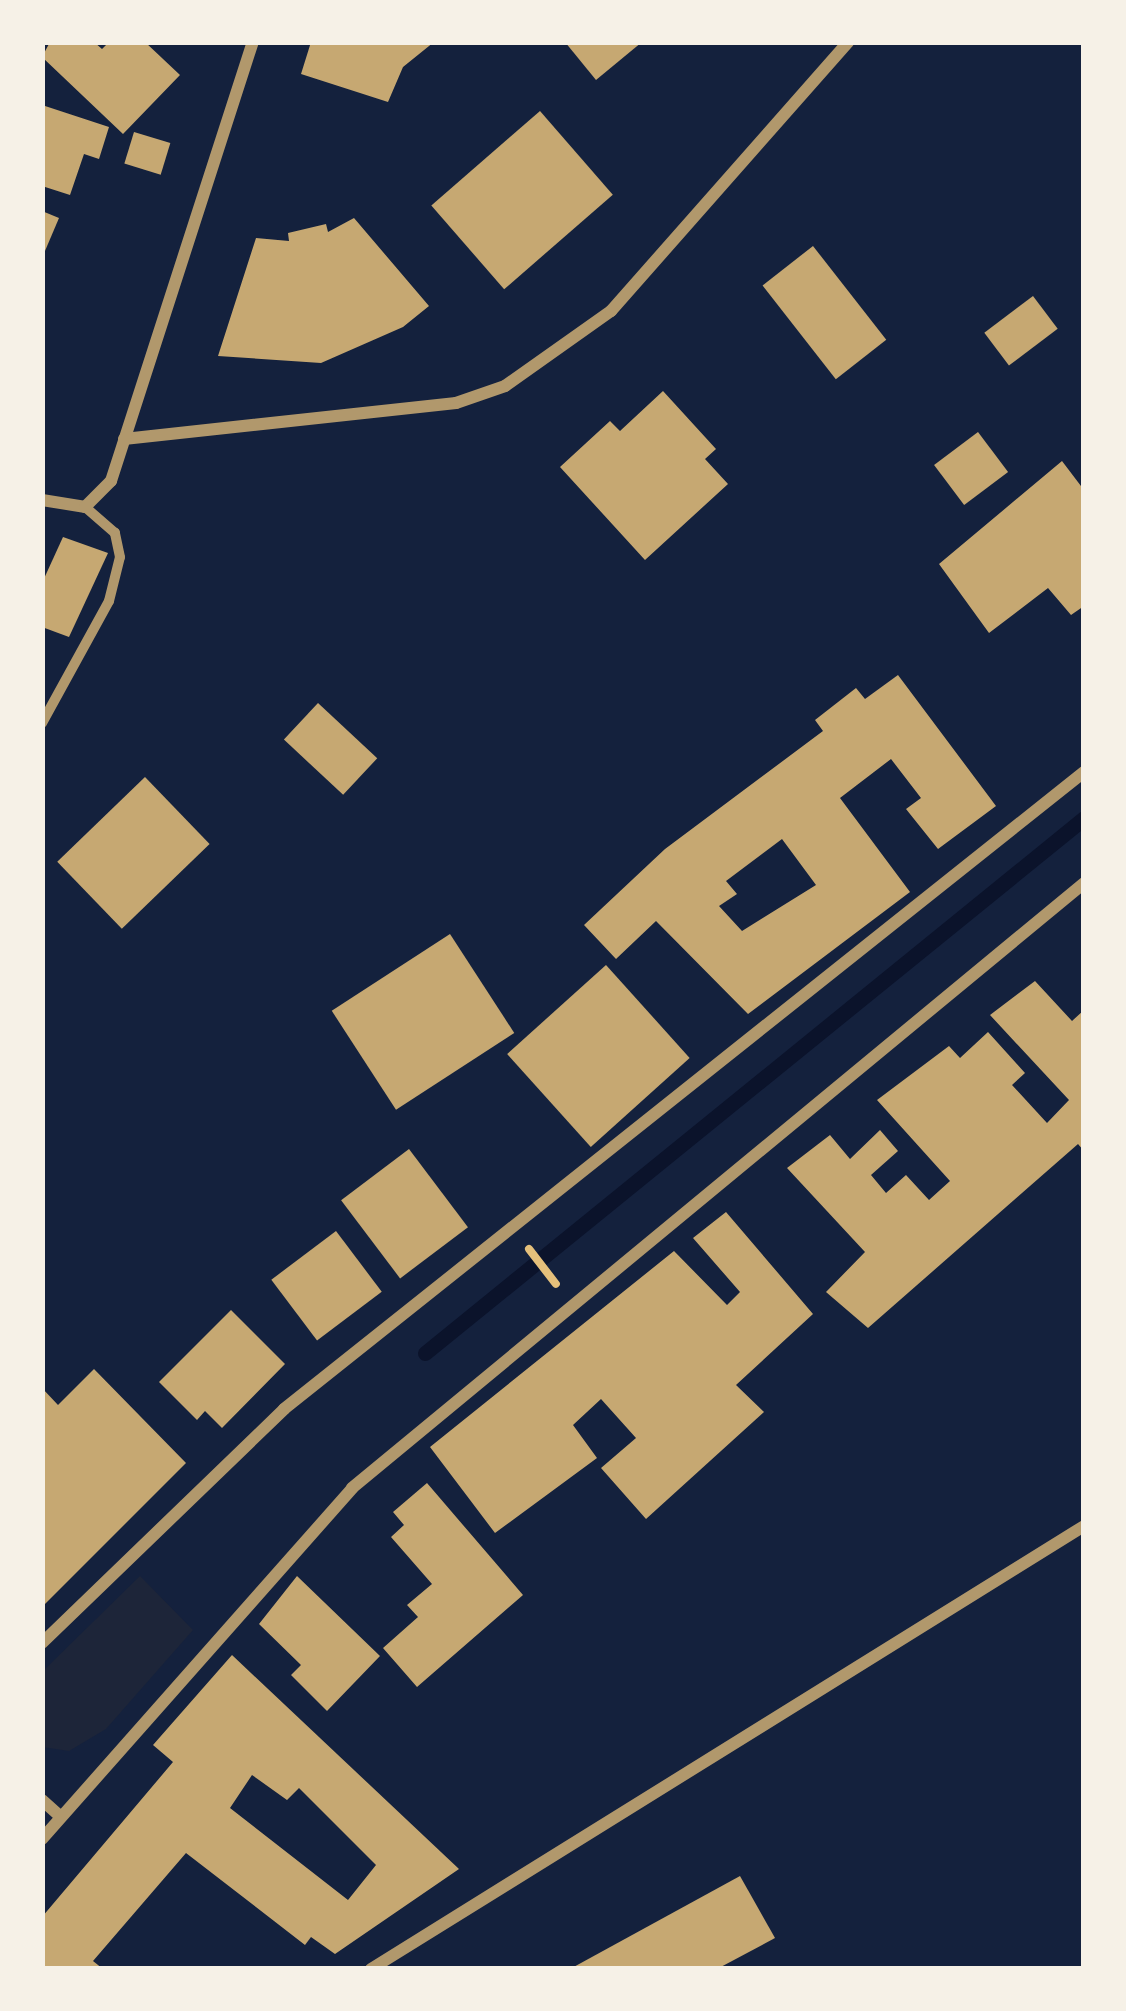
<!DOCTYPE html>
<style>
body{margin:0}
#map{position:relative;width:1126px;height:2011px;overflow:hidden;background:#14213d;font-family:"DejaVu Sans",sans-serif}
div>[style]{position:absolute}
.green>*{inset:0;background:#1d2539}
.stream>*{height:15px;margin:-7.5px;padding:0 7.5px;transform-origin:7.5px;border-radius:7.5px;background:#0b132b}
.building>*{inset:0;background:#c6a872;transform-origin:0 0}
.path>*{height:8px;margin:-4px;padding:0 4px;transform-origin:4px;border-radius:4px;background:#e5c07b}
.pedestrian>*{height:10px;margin:-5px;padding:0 5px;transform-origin:5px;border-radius:5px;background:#b1986c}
.minor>*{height:12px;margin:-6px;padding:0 6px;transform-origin:6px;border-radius:6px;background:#b1986c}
span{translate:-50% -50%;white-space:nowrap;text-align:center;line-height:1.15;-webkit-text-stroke:9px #f6f1e7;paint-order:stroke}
.frame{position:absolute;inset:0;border:45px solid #f6f1e7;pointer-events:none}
</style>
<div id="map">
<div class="green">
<i style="clip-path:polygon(140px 1576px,193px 1630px,106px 1729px,69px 1751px,42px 1747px,42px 1672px)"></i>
</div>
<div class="stream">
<i style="left:425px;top:1353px;width:849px;rotate:-39.07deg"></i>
</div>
<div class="building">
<i style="clip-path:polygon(50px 42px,94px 42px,102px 49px,109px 42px,145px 42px,180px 75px,123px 134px,42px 57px)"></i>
<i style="clip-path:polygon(311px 42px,434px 42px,403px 67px,388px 102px,301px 74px)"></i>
<i style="clip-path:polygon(565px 42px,642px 42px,596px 80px)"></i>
<i style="clip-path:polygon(42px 105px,109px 127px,99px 159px,84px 154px,70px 195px,42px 186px)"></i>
<i style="left:540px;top:111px;width:111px;height:144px;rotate:49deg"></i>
<i style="left:134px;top:132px;width:38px;height:33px;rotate:17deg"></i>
<i style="clip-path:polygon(42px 211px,59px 218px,42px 258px)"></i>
<i style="clip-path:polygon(354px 218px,429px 306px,403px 327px,321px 363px,218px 356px,256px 238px,289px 241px,288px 233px,326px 224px,328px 232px)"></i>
<i style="left:813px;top:246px;width:119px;height:64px;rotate:52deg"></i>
<i style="left:1033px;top:296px;width:41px;height:61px;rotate:53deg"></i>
<i style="clip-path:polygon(663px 391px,716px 449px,705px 459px,728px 484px,645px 560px,560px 467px,610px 421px,620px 431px)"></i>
<i style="left:978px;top:432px;width:50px;height:55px;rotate:53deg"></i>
<i style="clip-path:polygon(1062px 461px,1084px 490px,1084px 606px,1071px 615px,1048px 588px,989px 633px,939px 564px)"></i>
<i style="clip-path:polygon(63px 537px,108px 553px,69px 637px,42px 627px,42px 583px)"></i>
<i style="clip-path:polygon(evenodd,898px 675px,996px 806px,938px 849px,906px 809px,921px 798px,891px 759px,840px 798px,910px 892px,748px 1014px,656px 921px,616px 959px,584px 925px,665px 849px,823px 731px,815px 720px,856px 688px,865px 699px,898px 675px,782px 839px,816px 885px,742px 931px,719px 906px,737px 894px,726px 881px,782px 839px)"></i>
<i style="left:318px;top:703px;width:81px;height:50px;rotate:43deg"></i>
<i style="left:145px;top:777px;width:93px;height:122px;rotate:46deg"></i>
<i style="left:450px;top:934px;width:118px;height:141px;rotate:57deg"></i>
<i style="left:606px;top:965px;width:125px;height:133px;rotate:48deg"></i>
<i style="clip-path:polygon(1035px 981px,1072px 1021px,1084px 1010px,1084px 1151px,1078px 1144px,868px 1328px,826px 1292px,865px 1252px,787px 1168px,830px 1135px,850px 1159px,880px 1130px,898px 1151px,871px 1175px,886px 1193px,906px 1175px,929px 1200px,950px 1181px,877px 1100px,949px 1046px,960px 1058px,988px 1032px,1025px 1073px,1012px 1085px,1047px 1123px,1069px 1100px,990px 1015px)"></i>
<i style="left:409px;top:1149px;width:98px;height:85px;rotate:53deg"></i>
<i style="clip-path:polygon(726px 1212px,813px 1314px,736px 1385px,764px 1412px,646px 1519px,601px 1468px,636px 1438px,601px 1399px,573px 1425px,597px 1458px,495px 1533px,430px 1447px,674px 1251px,727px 1305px,740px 1292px,693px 1238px)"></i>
<i style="left:336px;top:1231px;width:76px;height:81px;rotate:53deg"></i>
<i style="clip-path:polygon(231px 1310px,285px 1364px,222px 1428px,205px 1411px,197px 1420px,159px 1382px)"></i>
<i style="clip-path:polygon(94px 1369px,186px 1463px,42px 1607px,42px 1388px,58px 1405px)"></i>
<i style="clip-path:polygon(427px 1483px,523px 1595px,417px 1687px,383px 1648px,418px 1617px,407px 1605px,432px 1584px,391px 1537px,404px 1525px,393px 1512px)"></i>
<i style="clip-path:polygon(297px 1576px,380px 1656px,327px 1711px,291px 1675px,301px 1665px,259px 1624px)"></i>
<i style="clip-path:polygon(evenodd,232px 1655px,459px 1869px,335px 1954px,311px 1937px,305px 1945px,186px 1853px,93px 1961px,103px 1969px,42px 1969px,42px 1917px,173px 1762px,153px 1745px,232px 1655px,252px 1775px,287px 1800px,299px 1788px,376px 1865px,348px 1900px,230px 1808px,252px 1775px)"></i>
<i style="clip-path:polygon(740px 1876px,775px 1938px,717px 1969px,570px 1969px)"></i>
</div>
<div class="path">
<i style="left:529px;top:1249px;width:44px;rotate:52.4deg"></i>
</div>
<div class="pedestrian">
<i style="left:42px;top:723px;width:139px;rotate:-61.2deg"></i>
<i style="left:109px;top:601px;width:45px;rotate:-76deg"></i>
<i style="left:120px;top:557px;width:25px;rotate:-102deg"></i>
<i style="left:115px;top:533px;width:40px;rotate:-139deg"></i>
</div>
<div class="minor">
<i style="left:124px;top:439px;width:334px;rotate:-6.2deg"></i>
<i style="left:456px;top:403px;width:52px;rotate:-19.1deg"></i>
<i style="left:505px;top:386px;width:130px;rotate:-35.3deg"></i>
<i style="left:611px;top:311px;width:359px;rotate:-48.6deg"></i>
<i style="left:42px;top:500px;width:44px;rotate:9.2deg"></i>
<i style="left:85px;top:507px;width:37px;rotate:-45deg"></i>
<i style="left:111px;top:481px;width:461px;rotate:-72.1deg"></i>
<i style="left:42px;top:1643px;width:337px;rotate:-44deg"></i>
<i style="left:284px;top:1409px;width:1023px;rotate:-38.53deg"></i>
<i style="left:42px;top:1800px;width:24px;rotate:42deg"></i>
<i style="left:42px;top:1839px;width:468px;rotate:-48.5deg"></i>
<i style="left:352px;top:1488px;width:950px;rotate:-39.57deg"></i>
<i style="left:371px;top:1969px;width:839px;rotate:-31.85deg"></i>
</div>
<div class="frame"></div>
</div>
